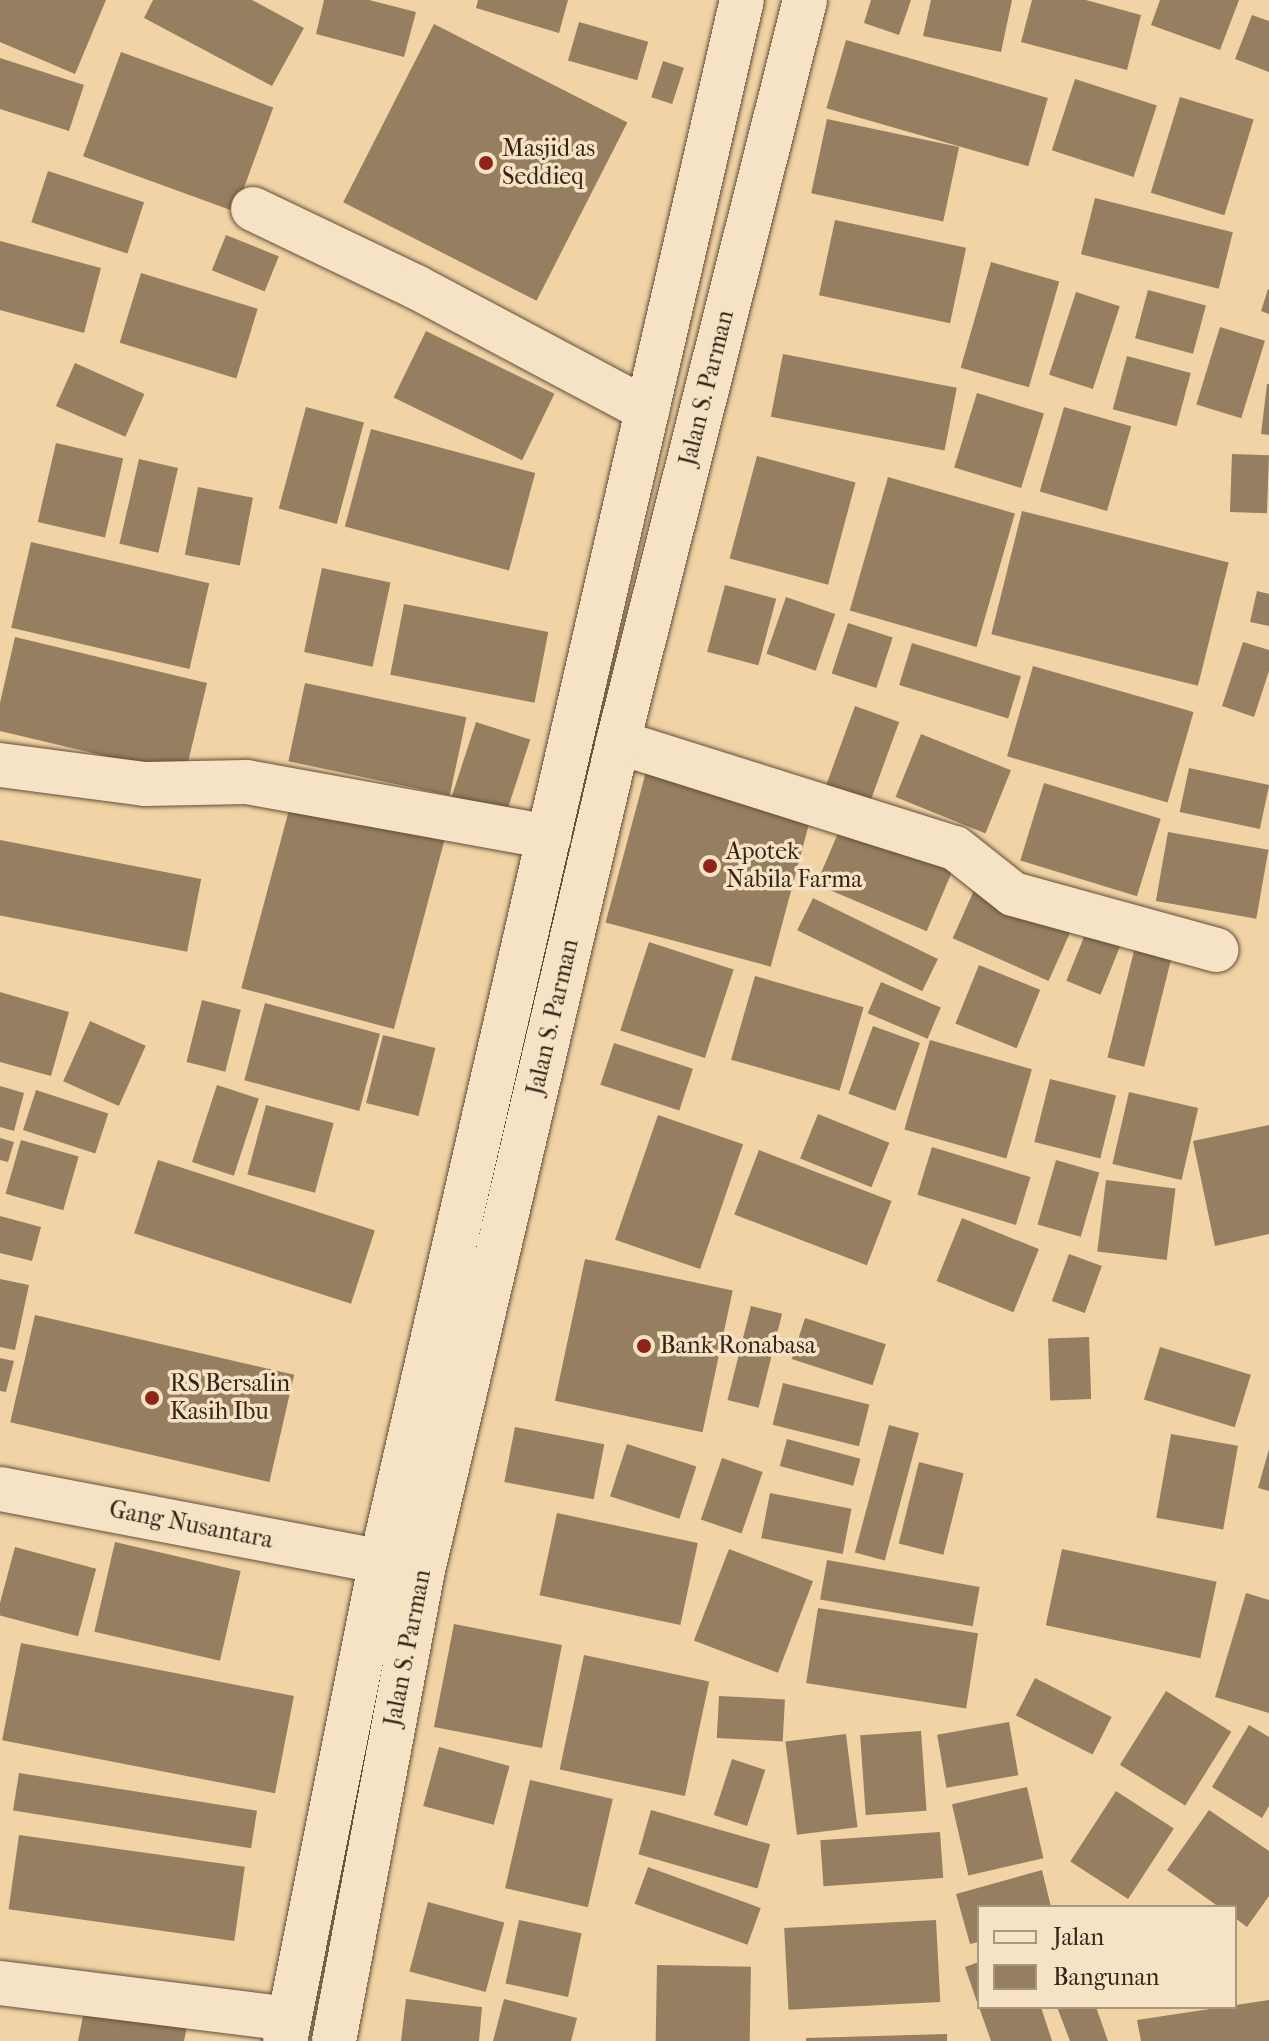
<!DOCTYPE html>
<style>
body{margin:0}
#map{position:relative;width:1269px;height:2041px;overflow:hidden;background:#f1d3a5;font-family:"IM FELL French Canon",serif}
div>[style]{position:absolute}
.building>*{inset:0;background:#967f61;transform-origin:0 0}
.roads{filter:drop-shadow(0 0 2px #634f3a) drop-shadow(0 0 2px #634f3a)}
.street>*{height:44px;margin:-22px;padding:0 22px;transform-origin:22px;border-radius:22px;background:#f6e2c4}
.secondary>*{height:44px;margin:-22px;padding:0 22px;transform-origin:22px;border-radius:22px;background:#f6e2c4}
.dots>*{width:22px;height:22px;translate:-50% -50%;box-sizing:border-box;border:4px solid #f6e2c4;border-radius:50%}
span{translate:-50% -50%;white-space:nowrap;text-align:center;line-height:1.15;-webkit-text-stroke:7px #f6e2c4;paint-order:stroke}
.poi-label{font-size:24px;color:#342317}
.left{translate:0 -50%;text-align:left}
.street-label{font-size:24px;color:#342317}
.legend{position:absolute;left:977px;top:1905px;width:260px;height:104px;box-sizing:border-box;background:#f6e2c4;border:2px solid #a8967f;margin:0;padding:10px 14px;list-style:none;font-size:24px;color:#342317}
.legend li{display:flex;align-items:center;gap:16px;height:40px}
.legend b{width:40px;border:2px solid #a8967f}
</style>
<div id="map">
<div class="building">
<i style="clip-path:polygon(0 0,106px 0,75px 74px,0 42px)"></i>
<i style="clip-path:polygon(153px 0,252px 0,304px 28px,272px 86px,144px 18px)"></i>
<i style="clip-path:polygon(324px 0,369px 0,416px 12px,404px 57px,316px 34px)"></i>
<i style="clip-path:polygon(478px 0,568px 0,559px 33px,476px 8px)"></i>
<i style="clip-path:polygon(871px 0,911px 0,899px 35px,864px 23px)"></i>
<i style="clip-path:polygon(931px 0,1012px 0,1001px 52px,923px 36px)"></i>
<i style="clip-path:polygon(1032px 0,1086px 0,1141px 15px,1127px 70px,1021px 42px)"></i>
<i style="clip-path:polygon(1160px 0,1239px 0,1220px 50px,1151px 25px)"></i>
<i style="clip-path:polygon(1252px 15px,1269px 21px,1269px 72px,1235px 59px)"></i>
<i style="left:579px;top:22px;width:72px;height:40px;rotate:16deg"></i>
<i style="left:434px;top:24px;width:217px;height:200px;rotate:27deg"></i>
<i style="left:846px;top:40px;width:210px;height:71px;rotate:16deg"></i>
<i style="left:121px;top:52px;width:162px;height:111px;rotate:20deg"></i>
<i style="clip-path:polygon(0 58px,84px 85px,69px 131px,0 109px)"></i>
<i style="left:663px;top:61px;width:22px;height:38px;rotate:18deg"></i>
<i style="left:1075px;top:79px;width:86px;height:75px;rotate:18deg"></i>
<i style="left:1180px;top:97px;width:77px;height:100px;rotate:17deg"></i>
<i style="left:827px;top:119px;width:135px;height:76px;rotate:12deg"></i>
<i style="left:48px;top:171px;width:101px;height:54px;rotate:18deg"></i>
<i style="left:1095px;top:198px;width:142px;height:58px;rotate:14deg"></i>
<i style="left:835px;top:220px;width:134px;height:77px;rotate:12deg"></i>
<i style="left:226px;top:235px;width:57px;height:38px;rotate:22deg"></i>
<i style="clip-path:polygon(0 241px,101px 268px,84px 333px,0 310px)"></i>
<i style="left:991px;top:262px;width:71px;height:110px;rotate:16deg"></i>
<i style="left:141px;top:273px;width:122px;height:73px;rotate:17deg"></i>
<i style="clip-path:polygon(1268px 289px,1269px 289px,1269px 314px,1261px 311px)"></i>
<i style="left:1148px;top:290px;width:60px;height:50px;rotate:15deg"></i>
<i style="left:1076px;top:292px;width:46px;height:87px;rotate:18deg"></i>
<i style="left:1220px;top:327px;width:47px;height:81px;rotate:17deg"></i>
<i style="left:426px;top:331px;width:143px;height:74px;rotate:26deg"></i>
<i style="left:783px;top:354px;width:177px;height:64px;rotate:11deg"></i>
<i style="left:1127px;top:356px;width:66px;height:55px;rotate:15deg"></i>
<i style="left:75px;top:363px;width:76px;height:47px;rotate:24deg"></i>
<i style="clip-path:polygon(1267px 384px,1269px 384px,1269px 435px,1261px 434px)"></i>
<i style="left:977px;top:393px;width:70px;height:78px;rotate:17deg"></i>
<i style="left:306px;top:407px;width:60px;height:105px;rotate:15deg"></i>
<i style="left:1064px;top:407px;width:70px;height:88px;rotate:16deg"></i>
<i style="left:371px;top:429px;width:170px;height:101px;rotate:15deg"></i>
<i style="left:56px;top:443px;width:69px;height:81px;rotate:13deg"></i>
<i style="left:1232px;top:454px;width:37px;height:58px;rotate:2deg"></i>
<i style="left:757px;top:456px;width:102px;height:106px;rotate:15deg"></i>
<i style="left:139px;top:459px;width:40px;height:87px;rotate:13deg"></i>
<i style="left:888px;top:477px;width:132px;height:139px;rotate:16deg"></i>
<i style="left:198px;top:487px;width:56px;height:69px;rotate:11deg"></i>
<i style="left:1022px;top:511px;width:213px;height:127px;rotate:14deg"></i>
<i style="left:31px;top:542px;width:183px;height:88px;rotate:13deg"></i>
<i style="left:322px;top:568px;width:70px;height:86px;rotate:12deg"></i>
<i style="left:725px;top:585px;width:53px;height:69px;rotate:15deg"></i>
<i style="clip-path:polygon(1257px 591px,1269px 594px,1269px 626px,1250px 622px)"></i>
<i style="left:786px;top:597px;width:52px;height:60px;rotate:19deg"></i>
<i style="left:404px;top:604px;width:147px;height:72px;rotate:11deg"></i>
<i style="left:848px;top:623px;width:47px;height:53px;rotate:18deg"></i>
<i style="clip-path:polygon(15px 637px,207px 683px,185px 775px,0 731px,0 703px)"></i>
<i style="clip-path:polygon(1243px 642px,1269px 650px,1269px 671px,1254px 717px,1222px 706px)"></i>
<i style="left:912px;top:643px;width:114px;height:44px;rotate:17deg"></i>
<i style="left:1033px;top:666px;width:167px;height:94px;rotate:16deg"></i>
<i style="left:305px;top:683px;width:165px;height:80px;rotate:12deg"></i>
<i style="left:855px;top:706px;width:47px;height:86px;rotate:20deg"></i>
<i style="left:476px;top:722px;width:57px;height:85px;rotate:18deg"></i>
<i style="left:921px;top:734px;width:97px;height:68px;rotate:22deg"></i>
<i style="left:648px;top:764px;width:171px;height:164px;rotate:15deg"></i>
<i style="left:1189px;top:768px;width:82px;height:45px;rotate:12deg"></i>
<i style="left:1044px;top:783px;width:122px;height:81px;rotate:17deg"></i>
<i style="left:293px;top:795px;width:158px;height:200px;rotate:15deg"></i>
<i style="left:844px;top:819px;width:120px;height:71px;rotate:23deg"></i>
<i style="left:1168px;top:832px;width:102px;height:70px;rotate:10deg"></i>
<i style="left:0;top:840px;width:205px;height:74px;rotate:11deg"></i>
<i style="left:975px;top:888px;width:105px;height:55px;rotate:24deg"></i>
<i style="left:813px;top:898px;width:139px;height:36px;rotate:26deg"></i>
<i style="left:1088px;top:927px;width:37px;height:58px;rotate:22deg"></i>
<i style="left:649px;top:942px;width:89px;height:93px;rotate:18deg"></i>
<i style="left:1136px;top:943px;width:38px;height:118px;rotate:14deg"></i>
<i style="left:979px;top:965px;width:66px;height:63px;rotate:22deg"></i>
<i style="left:755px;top:976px;width:113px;height:87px;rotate:16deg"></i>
<i style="left:881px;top:982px;width:65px;height:34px;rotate:23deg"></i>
<i style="clip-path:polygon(0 992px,69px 1012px,51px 1076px,0 1062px)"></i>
<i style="left:202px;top:1000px;width:40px;height:64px;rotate:14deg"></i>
<i style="left:265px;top:1003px;width:119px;height:80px;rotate:15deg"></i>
<i style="left:90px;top:1021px;width:61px;height:66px;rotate:24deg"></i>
<i style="left:873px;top:1026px;width:50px;height:72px;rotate:20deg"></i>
<i style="left:383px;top:1035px;width:54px;height:70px;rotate:14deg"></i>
<i style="left:930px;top:1040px;width:106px;height:93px;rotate:16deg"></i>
<i style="left:614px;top:1043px;width:83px;height:44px;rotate:18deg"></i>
<i style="left:1050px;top:1079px;width:68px;height:65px;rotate:14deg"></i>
<i style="left:217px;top:1085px;width:44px;height:81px;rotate:18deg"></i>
<i style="clip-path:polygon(0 1086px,24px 1093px,14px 1131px,0 1127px)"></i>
<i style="left:36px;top:1090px;width:76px;height:42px;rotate:18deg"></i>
<i style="left:1129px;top:1092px;width:71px;height:74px;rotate:13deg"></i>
<i style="left:266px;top:1105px;width:70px;height:72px;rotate:15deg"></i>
<i style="left:818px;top:1114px;width:77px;height:48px;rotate:22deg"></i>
<i style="left:658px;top:1115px;width:90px;height:132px;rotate:19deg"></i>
<i style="clip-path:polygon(1269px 1125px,1269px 1234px,1215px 1246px,1193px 1141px)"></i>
<i style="clip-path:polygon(0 1138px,14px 1142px,8px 1162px,0 1160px)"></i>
<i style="left:21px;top:1140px;width:60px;height:56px;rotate:16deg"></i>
<i style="left:932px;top:1147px;width:103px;height:50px;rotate:17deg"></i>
<i style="left:759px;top:1150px;width:142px;height:69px;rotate:21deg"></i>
<i style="left:158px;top:1160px;width:228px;height:77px;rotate:18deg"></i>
<i style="left:1056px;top:1160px;width:45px;height:67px;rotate:16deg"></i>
<i style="left:1106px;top:1180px;width:70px;height:72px;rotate:7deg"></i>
<i style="clip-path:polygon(0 1216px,41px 1227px,32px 1261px,0 1253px)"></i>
<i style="left:962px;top:1218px;width:83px;height:68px;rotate:22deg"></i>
<i style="left:1069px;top:1254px;width:35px;height:50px;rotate:20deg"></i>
<i style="left:585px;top:1259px;width:151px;height:145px;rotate:12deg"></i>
<i style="clip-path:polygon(0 1279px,29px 1285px,15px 1350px,0 1347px)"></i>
<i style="left:751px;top:1306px;width:32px;height:97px;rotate:14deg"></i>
<i style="left:35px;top:1315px;width:266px;height:110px;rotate:13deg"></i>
<i style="left:805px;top:1318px;width:85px;height:43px;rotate:18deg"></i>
<i style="left:1089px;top:1337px;width:62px;height:41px;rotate:88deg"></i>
<i style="left:1160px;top:1347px;width:95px;height:55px;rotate:17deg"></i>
<i style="clip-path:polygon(0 1358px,14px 1361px,6px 1392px,0 1391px)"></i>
<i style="left:783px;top:1383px;width:89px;height:43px;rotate:14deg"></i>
<i style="left:889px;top:1425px;width:31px;height:132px;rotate:15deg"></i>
<i style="left:515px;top:1427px;width:91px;height:56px;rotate:11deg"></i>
<i style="left:1171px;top:1434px;width:68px;height:85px;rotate:10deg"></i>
<i style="left:787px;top:1439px;width:76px;height:28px;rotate:15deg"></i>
<i style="left:627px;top:1444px;width:73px;height:55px;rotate:18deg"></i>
<i style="clip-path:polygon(1269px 1449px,1269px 1491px,1258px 1488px)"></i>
<i style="left:722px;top:1458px;width:43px;height:65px;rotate:19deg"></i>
<i style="left:919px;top:1462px;width:46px;height:84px;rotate:14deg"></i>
<i style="left:770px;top:1493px;width:83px;height:46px;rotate:11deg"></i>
<i style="left:557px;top:1513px;width:144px;height:84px;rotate:12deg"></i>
<i style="left:115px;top:1542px;width:129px;height:92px;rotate:13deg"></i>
<i style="left:15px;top:1547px;width:84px;height:70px;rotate:15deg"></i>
<i style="left:729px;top:1549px;width:90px;height:98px;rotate:21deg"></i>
<i style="left:1062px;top:1549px;width:158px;height:78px;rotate:12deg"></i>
<i style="left:827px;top:1560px;width:155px;height:40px;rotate:10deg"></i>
<i style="clip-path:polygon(1246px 1593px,1269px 1600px,1269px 1713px,1215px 1697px)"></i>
<i style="left:818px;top:1608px;width:162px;height:76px;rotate:9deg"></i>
<i style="left:454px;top:1624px;width:110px;height:105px;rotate:11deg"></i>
<i style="left:21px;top:1643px;width:278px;height:99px;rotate:11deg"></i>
<i style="left:584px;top:1655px;width:128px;height:117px;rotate:12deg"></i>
<i style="left:1035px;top:1678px;width:86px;height:42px;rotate:27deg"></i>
<i style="left:1166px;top:1691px;width:77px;height:87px;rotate:32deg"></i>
<i style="left:719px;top:1696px;width:66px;height:42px;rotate:3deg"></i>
<i style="left:1009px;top:1722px;width:54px;height:73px;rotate:80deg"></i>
<i style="clip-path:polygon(1249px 1725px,1269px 1737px,1269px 1806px,1262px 1818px,1212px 1787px)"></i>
<i style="left:921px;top:1731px;width:80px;height:61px;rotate:86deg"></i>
<i style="left:846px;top:1734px;width:94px;height:61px;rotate:83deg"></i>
<i style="left:439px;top:1747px;width:73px;height:61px;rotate:15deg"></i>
<i style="left:732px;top:1759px;width:35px;height:59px;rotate:18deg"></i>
<i style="left:19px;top:1773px;width:241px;height:38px;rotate:9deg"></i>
<i style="left:530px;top:1780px;width:85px;height:111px;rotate:13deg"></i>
<i style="left:1027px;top:1787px;width:73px;height:77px;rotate:77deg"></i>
<i style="left:1116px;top:1791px;width:69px;height:84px;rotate:33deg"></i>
<i style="left:651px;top:1810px;width:124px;height:46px;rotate:16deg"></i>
<i style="clip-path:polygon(1209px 1810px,1269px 1851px,1269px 1896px,1247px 1927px,1235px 1918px,1235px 1907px,1219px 1907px,1167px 1870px)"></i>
<i style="left:940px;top:1832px;width:46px;height:120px;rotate:86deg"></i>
<i style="left:19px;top:1835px;width:228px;height:75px;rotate:8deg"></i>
<i style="left:648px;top:1867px;width:120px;height:39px;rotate:20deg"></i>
<i style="clip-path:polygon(1042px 1870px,1051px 1907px,979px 1907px,979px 1942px,970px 1944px,956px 1894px)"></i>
<i style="left:428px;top:1902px;width:79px;height:72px;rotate:15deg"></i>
<i style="left:519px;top:1920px;width:64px;height:65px;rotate:12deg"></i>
<i style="left:936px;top:1920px;width:82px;height:152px;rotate:87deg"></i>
<i style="clip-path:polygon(979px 1962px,979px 2005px,978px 2005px,965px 1967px)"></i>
<i style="left:657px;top:1965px;width:94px;height:76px;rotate:1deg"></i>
<i style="clip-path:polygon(406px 1999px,482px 2007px,479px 2041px,401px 2041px)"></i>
<i style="clip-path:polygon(504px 1999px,577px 2018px,571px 2041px,493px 2041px)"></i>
<i style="clip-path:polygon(1269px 2000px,1269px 2041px,1141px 2041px,1137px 2020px)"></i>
<i style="clip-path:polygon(85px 2006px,187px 2026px,184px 2041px,78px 2041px)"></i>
<i style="clip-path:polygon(979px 2007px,1041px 2007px,1052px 2041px,991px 2041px)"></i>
<i style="clip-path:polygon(1057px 2007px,1096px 2007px,1108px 2041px,1070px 2041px)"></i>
<i style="clip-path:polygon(947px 2034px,947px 2041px,806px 2041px,806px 2038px)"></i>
</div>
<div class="roads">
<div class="street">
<i style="left:253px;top:209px;width:181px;rotate:25.6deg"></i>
<i style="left:416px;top:287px;width:262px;rotate:28deg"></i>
<i style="left:618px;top:742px;width:353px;rotate:17.5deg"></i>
<i style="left:955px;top:848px;width:74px;rotate:38.4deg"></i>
<i style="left:1013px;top:894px;width:211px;rotate:15.4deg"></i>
<i style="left:0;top:765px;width:146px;rotate:7.5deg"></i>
<i style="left:145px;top:784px;width:102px;rotate:-1.1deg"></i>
<i style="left:247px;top:782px;width:307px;rotate:10.3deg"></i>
<i style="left:0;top:1489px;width:426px;rotate:10.8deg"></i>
<i style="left:0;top:1983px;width:291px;rotate:7.1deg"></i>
</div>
<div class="secondary">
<i style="left:285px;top:2041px;width:489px;rotate:-78.7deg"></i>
<i style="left:381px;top:1562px;width:1603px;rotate:-76.99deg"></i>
<i style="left:334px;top:2041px;width:479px;rotate:-79.3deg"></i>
<i style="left:423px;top:1570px;width:851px;rotate:-76.75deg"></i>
<i style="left:618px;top:742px;width:765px;rotate:-75.85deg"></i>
</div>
</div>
<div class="dots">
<i style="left:486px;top:163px;background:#8f2418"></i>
<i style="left:710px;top:866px;background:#8f2418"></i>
<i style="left:644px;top:1346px;background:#8f2418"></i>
<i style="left:152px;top:1398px;background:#8f2418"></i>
</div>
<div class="poi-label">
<span class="left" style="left:502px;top:163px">Masjid as<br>Seddieq</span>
<span class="left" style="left:726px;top:866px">Apotek<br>Nabila Farma</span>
<span class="left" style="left:660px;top:1346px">Bank Ronabasa</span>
<span class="left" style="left:170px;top:1398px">RS Bersalin<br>Kasih Ibu</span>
</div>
<div class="street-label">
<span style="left:707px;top:388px;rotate:-76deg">Jalan S. Parman</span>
<span style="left:553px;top:1017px;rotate:-77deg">Jalan S. Parman</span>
<span style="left:191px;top:1525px;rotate:11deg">Gang Nusantara</span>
<span style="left:408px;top:1648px;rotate:-79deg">Jalan S. Parman</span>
</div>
<ul class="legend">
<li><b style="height:10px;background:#f6e2c4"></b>Jalan</li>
<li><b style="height:22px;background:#967f61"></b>Bangunan</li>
</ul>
</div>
